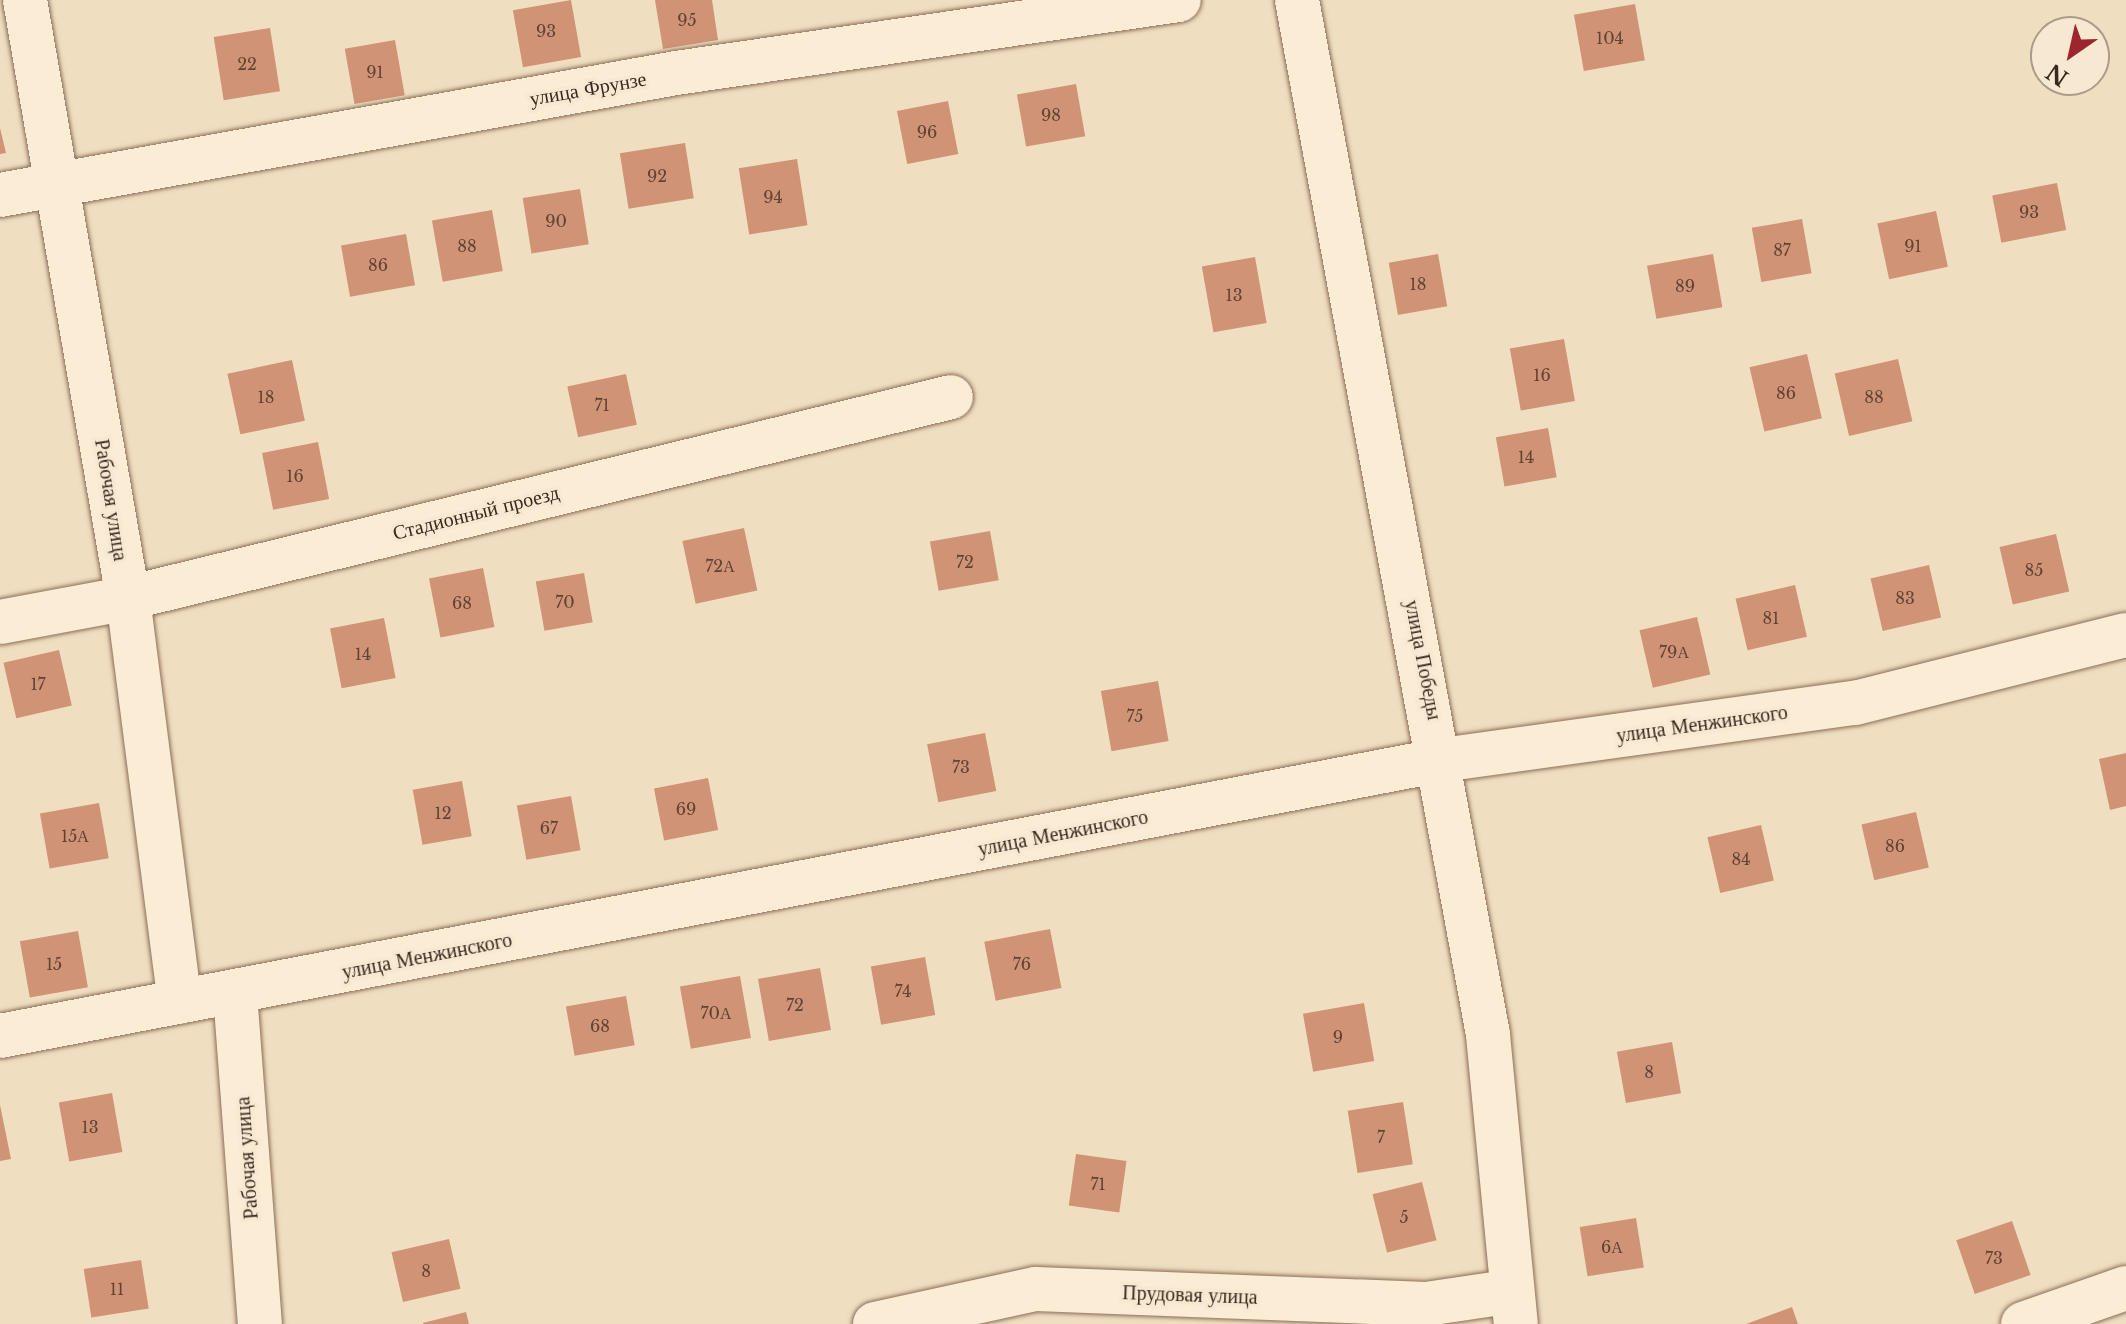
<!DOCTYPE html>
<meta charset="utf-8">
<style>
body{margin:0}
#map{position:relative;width:2126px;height:1324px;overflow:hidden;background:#f0dec1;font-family:"Libre Baskerville",serif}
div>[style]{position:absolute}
.building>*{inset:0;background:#d09375;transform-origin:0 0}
.roads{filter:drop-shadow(0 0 2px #8b6e58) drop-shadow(0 0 2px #8b6e58)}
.minor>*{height:44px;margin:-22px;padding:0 22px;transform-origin:22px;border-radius:22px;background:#faecd5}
span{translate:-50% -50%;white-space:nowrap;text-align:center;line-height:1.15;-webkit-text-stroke:7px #f7e9d1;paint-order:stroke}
.number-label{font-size:16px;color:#604333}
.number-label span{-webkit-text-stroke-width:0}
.street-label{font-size:20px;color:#3a281d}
.north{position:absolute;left:2030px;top:16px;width:80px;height:80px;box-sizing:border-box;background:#f7e9d1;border:2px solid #ab9c89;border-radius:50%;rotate:214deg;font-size:22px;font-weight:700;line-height:32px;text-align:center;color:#3a281d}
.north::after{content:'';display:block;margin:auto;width:28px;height:36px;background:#9d2530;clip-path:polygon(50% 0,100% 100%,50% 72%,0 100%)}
</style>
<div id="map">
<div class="building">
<i style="left:571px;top:0;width:58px;height:59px;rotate:80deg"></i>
<i style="clip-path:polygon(655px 0,712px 0,718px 40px,663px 49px)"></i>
<i style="left:1635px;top:4px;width:57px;height:62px;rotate:80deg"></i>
<i style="left:270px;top:28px;width:64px;height:57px;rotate:81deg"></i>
<i style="left:395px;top:40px;width:56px;height:51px;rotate:80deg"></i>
<i style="left:1076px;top:84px;width:53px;height:60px;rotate:80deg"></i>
<i style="left:948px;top:101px;width:54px;height:52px;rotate:79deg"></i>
<i style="clip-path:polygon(0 128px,6px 153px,0 154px)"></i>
<i style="left:685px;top:143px;width:56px;height:66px;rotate:81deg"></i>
<i style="left:797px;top:159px;width:67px;height:59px;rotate:81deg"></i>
<i style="left:2057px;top:183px;width:48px;height:66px;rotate:79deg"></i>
<i style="left:580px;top:189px;width:56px;height:58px;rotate:81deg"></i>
<i style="left:492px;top:210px;width:62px;height:61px;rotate:80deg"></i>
<i style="left:1936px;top:211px;width:57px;height:60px;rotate:78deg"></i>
<i style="left:1802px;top:219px;width:55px;height:51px;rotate:80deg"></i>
<i style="left:406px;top:234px;width:52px;height:66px;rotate:80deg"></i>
<i style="left:1438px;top:254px;width:53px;height:50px;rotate:80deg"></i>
<i style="left:1713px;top:254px;width:54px;height:67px;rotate:80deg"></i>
<i style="left:1255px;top:257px;width:67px;height:54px;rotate:80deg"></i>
<i style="left:1564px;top:339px;width:63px;height:55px;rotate:80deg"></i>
<i style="left:1807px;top:354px;width:66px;height:59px;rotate:77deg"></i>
<i style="left:1898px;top:359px;width:64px;height:65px;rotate:77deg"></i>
<i style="left:292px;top:360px;width:62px;height:66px;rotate:78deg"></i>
<i style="left:626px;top:374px;width:52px;height:60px;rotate:78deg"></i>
<i style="left:1548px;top:428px;width:50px;height:53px;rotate:80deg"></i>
<i style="left:318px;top:442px;width:58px;height:57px;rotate:79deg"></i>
<i style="left:744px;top:528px;width:64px;height:63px;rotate:78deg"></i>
<i style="left:990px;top:531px;width:50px;height:61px;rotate:80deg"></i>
<i style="left:2056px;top:534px;width:59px;height:58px;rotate:77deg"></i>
<i style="left:1929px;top:565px;width:54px;height:60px;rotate:77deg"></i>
<i style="left:483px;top:568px;width:60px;height:55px;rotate:79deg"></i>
<i style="left:584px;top:573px;width:50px;height:49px;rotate:80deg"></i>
<i style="left:1795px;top:585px;width:53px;height:61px;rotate:77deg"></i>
<i style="left:1697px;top:617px;width:59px;height:59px;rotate:77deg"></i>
<i style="left:384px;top:618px;width:61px;height:55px;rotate:79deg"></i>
<i style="left:59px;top:650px;width:57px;height:57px;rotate:77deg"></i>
<i style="left:1158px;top:681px;width:61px;height:58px;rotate:80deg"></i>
<i style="left:985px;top:733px;width:59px;height:59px;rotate:79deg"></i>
<i style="clip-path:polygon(2126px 753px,2126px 806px,2110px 810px,2099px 759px)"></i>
<i style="left:708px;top:778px;width:53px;height:55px;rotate:79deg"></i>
<i style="left:462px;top:781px;width:56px;height:50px;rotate:80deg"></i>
<i style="left:571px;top:796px;width:55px;height:55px;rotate:80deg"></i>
<i style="left:99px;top:803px;width:56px;height:60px;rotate:80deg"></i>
<i style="left:1916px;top:812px;width:57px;height:56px;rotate:77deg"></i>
<i style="left:1761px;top:825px;width:57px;height:55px;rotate:77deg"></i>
<i style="left:1050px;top:929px;width:60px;height:67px;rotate:79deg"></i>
<i style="left:78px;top:931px;width:57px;height:59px;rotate:80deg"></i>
<i style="left:925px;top:957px;width:59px;height:55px;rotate:80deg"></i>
<i style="left:820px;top:968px;width:63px;height:63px;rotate:80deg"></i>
<i style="left:740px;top:976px;width:63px;height:61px;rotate:80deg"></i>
<i style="left:626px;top:996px;width:50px;height:61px;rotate:80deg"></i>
<i style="left:1364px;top:1003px;width:59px;height:62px;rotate:80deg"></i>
<i style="left:1672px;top:1042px;width:52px;height:56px;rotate:80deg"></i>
<i style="left:112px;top:1093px;width:60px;height:54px;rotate:80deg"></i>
<i style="left:1403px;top:1102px;width:63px;height:56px;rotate:81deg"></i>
<i style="clip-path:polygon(0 1105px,11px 1159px,0 1161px)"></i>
<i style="left:1076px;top:1154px;width:51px;height:52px;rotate:8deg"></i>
<i style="left:1422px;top:1182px;width:60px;height:51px;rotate:76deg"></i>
<i style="left:1636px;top:1218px;width:50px;height:57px;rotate:81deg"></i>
<i style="left:2012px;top:1221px;width:57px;height:59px;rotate:71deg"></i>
<i style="left:449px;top:1239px;width:51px;height:59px;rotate:77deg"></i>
<i style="left:141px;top:1260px;width:49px;height:58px;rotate:81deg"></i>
<i style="clip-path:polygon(1792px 1307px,1798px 1324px,1746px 1324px)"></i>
<i style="clip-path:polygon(466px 1312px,469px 1324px,423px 1324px,423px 1323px)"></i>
</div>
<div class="roads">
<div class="minor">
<i style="left:25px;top:0;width:607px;rotate:80.23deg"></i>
<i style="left:128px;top:598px;width:407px;rotate:82.7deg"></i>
<i style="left:1297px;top:0;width:1052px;rotate:79.54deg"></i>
<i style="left:1488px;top:1035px;width:290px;rotate:84.5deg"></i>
<i style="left:0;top:195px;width:687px;rotate:-10.23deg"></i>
<i style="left:676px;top:73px;width:508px;rotate:-8.26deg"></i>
<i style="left:0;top:622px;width:130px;rotate:-10.6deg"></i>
<i style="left:128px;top:598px;width:847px;rotate:-13.72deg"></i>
<i style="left:235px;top:993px;width:332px;rotate:85.7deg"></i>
<i style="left:0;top:1036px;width:1468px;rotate:-10.84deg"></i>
<i style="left:1442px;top:760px;width:417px;rotate:-7.9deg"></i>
<i style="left:1855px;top:703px;width:279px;rotate:-14.1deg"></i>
<i style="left:875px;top:1324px;width:165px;rotate:-12.3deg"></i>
<i style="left:1036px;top:1289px;width:390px;rotate:2.2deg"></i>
<i style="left:1426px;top:1304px;width:82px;rotate:-8.4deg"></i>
<i style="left:2023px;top:1324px;width:109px;rotate:-19.3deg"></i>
</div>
</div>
<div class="number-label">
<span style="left:687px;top:20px">95</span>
<span style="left:546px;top:31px">93</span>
<span style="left:1610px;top:38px">104</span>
<span style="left:247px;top:64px">22</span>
<span style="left:375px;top:72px">91</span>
<span style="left:1051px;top:115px">98</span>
<span style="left:927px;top:132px">96</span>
<span style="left:657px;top:176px">92</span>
<span style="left:773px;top:197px">94</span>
<span style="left:2029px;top:212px">93</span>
<span style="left:556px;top:221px">90</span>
<span style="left:467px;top:246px">88</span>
<span style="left:1913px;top:246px">91</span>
<span style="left:1782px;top:250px">87</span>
<span style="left:378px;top:265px">86</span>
<span style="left:1418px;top:284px">18</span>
<span style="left:1685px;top:286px">89</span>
<span style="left:1234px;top:295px">13</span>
<span style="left:1542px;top:375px">16</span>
<span style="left:1786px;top:393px">86</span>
<span style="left:266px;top:397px">18</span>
<span style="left:1874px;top:397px">88</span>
<span style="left:602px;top:405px">71</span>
<span style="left:1526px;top:457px">14</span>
<span style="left:295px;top:476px">16</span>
<span style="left:965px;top:562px">72</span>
<span style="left:720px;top:566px">72А</span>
<span style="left:2034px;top:570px">85</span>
<span style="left:1905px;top:598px">83</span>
<span style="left:565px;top:602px">70</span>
<span style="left:462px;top:603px">68</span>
<span style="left:1771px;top:618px">81</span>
<span style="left:1674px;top:652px">79А</span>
<span style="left:363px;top:654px">14</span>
<span style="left:38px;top:684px">17</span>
<span style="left:1135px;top:716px">75</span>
<span style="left:961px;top:767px">73</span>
<span style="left:686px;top:809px">69</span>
<span style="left:443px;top:813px">12</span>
<span style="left:549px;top:828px">67</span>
<span style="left:75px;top:836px">15А</span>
<span style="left:1895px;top:846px">86</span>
<span style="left:1741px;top:859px">84</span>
<span style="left:54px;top:964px">15</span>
<span style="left:1022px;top:964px">76</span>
<span style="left:903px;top:991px">74</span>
<span style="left:795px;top:1005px">72</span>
<span style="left:716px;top:1013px">70А</span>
<span style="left:600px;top:1026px">68</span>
<span style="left:1338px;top:1037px">9</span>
<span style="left:1649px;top:1072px">8</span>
<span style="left:90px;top:1127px">13</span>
<span style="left:1381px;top:1137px">7</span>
<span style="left:1098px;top:1184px">71</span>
<span style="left:1404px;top:1217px">5</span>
<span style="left:1612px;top:1247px">6А</span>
<span style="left:1994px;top:1258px">73</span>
<span style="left:426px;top:1271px">8</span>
<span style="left:117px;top:1289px">11</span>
</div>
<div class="street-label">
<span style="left:588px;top:89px;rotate:-10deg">улица Фрунзе</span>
<span style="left:111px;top:500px;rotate:81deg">Рабочая улица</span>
<span style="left:476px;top:513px;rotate:-14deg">Стадионный проезд</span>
<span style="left:1423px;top:660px;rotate:79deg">улица Победы</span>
<span style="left:1702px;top:724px;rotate:-8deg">улица Менжинского</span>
<span style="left:1063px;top:833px;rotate:-11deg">улица Менжинского</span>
<span style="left:427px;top:956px;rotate:-11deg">улица Менжинского</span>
<span style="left:247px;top:1158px;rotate:-94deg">Рабочая улица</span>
<span style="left:1190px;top:1295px;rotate:2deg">Прудовая улица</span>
</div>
<div class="north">N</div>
</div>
